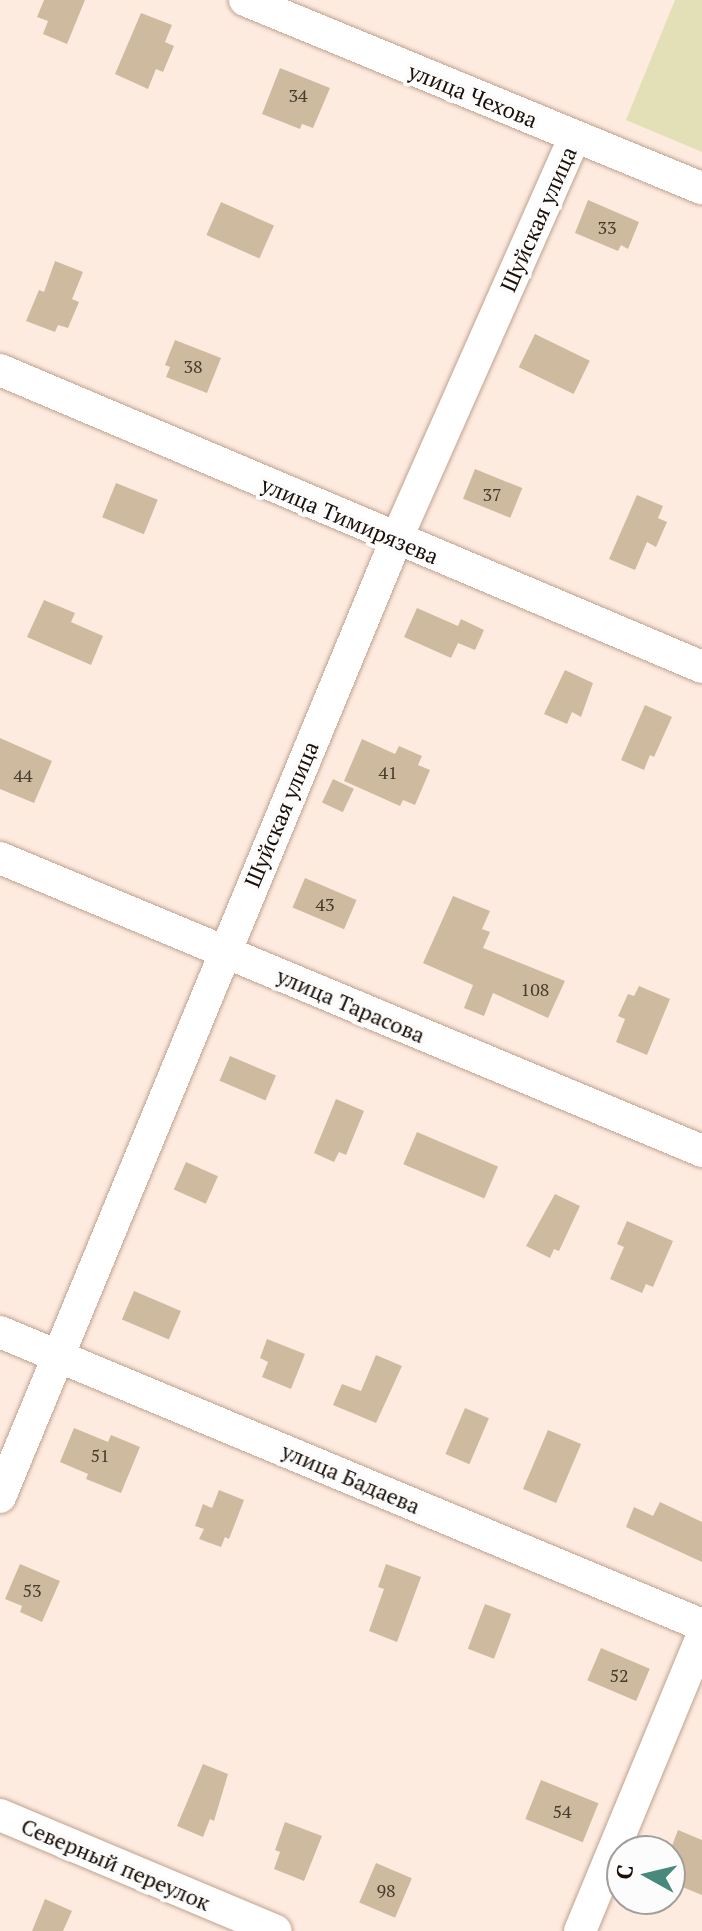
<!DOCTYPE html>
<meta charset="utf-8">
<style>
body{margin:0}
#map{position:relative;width:702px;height:1931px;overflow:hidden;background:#feebdf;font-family:"PT Serif",serif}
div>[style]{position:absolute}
.green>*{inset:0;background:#e3dfb6}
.building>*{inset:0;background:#cebb9f;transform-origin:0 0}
.roads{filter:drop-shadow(0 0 2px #c0a290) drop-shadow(0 0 2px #c0a290)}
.street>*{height:32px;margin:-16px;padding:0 16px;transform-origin:16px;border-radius:16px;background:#fff}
span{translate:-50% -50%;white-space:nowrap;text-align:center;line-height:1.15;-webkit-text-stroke:8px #fcfcfc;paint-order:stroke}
.number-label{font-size:18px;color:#473b2e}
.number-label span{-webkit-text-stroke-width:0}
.street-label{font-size:22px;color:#1a1009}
.north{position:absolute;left:606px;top:1835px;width:80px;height:80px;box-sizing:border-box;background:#fcfcfc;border:2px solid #a29e9b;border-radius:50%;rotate:278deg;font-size:22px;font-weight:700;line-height:32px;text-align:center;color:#1a1009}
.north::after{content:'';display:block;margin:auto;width:28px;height:36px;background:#47897a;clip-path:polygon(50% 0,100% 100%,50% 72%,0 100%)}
</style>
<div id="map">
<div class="green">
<i style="clip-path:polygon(675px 0,702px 0,702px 152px,626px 120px)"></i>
</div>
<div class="building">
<i style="clip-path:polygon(44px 0,85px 0,67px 44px,43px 34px,48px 21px,37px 17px)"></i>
<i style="clip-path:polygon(141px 13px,172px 25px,165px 42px,174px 46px,163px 72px,156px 69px,148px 89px,115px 74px)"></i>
<i style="clip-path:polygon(280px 68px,330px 88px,313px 128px,302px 124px,300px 129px,262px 114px)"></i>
<i style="clip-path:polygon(588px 200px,639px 222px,628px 249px,621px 245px,618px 251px,575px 233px)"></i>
<i style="left:221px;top:202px;width:58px;height:36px;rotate:24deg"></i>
<i style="clip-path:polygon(55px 261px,83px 272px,72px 299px,79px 302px,68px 328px,58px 325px,55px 332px,26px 321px,39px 290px,44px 292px)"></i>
<i style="left:535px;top:334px;width:61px;height:37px;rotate:26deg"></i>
<i style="clip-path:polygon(175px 340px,221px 358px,207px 393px,166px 377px,170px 367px,165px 365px)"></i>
<i style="left:475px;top:469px;width:51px;height:32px;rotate:22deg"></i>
<i style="left:116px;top:483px;width:45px;height:37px;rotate:22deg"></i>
<i style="clip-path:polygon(637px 495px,663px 506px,658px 518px,667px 522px,656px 547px,647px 542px,635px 570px,609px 559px)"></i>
<i style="clip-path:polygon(44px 600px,75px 613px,71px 622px,103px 636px,91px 665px,27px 637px)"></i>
<i style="clip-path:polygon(417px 608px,458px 626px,461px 619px,484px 630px,475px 650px,458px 643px,451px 658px,404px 637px)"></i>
<i style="clip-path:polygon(565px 670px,593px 683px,581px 717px,572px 712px,567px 724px,544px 714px)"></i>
<i style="clip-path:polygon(645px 705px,672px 717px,654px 757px,650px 755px,644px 770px,621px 760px)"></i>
<i style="clip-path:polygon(0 738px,52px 761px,34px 803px,0 789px)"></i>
<i style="clip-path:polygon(362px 739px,395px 754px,399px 746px,422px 756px,418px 765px,430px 770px,415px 805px,403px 800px,400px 806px,344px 781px)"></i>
<i style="left:333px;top:779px;width:23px;height:26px;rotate:25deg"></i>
<i style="left:305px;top:878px;width:56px;height:32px;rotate:23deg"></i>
<i style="clip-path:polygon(453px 896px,490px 911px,482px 929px,490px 932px,483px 948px,565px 981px,548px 1018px,493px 993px,484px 1016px,464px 1008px,473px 985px,423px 963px)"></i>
<i style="clip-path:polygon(639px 986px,670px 999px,647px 1055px,616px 1042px,625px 1019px,618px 1016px,628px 994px,634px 996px)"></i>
<i style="left:230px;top:1056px;width:50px;height:27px;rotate:23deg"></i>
<i style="clip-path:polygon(336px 1099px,364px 1111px,346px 1155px,339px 1152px,334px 1162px,314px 1153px)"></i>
<i style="left:417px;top:1132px;width:88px;height:35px;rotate:23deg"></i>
<i style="left:186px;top:1162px;width:35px;height:30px;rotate:24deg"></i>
<i style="clip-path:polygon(555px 1194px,580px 1206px,559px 1251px,554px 1249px,550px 1258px,526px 1246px)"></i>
<i style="clip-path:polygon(627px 1221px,673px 1241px,653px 1287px,646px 1284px,642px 1293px,610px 1279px,624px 1247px,617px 1244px)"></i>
<i style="left:134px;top:1291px;width:51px;height:31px;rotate:23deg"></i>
<i style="clip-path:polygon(267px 1339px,305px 1354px,291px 1389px,262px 1377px,268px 1362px,260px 1358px)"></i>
<i style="clip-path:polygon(376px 1355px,402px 1366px,376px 1423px,333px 1405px,342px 1384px,361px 1391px)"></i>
<i style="left:465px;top:1408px;width:26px;height:50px;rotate:23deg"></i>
<i style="clip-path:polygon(74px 1428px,108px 1442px,111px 1435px,140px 1447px,121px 1493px,86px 1479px,88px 1474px,60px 1462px)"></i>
<i style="left:548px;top:1430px;width:36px;height:64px;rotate:23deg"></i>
<i style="clip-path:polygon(219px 1490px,244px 1500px,229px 1539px,225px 1537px,221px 1547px,199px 1539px,204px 1529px,195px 1526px,203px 1504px,212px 1508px)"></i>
<i style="clip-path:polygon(660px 1502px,702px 1522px,702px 1562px,626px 1527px,634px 1507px,653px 1516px)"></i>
<i style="clip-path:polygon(20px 1564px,60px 1581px,42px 1622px,20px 1612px,22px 1606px,5px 1599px)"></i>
<i style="clip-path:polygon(386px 1564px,421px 1577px,397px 1642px,369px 1631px,384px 1589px,378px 1587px)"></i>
<i style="left:485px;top:1604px;width:28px;height:48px;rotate:21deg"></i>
<i style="left:601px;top:1648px;width:53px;height:35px;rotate:23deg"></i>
<i style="clip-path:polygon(203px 1764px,228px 1774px,214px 1821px,210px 1819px,203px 1837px,177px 1826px)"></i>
<i style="left:541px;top:1780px;width:62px;height:42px;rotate:22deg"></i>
<i style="clip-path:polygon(285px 1822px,322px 1836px,304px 1881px,274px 1869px,280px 1852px,275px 1850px)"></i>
<i style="clip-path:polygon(678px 1830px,702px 1840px,702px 1895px,670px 1882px,670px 1851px)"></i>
<i style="left:376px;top:1863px;width:39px;height:43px;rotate:23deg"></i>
<i style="clip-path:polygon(45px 1899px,72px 1911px,63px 1931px,32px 1931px)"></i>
</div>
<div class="roads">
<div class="street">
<i style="left:245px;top:0;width:494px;rotate:22.4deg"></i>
<i style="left:0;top:370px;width:762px;rotate:22.93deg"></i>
<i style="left:0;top:858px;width:761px;rotate:22.65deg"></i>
<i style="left:0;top:1332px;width:761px;rotate:22.65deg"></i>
<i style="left:0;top:1497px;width:1036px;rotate:-67.52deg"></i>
<i style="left:396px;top:540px;width:441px;rotate:-66.1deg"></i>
<i style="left:0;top:1815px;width:299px;rotate:22.8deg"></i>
<i style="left:580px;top:1931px;width:319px;rotate:-67.5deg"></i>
</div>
</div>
<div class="number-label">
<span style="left:298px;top:95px">34</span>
<span style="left:607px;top:227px">33</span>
<span style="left:193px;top:366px">38</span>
<span style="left:492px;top:494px">37</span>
<span style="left:388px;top:772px">41</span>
<span style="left:23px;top:775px">44</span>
<span style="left:325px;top:904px">43</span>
<span style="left:535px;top:989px">108</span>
<span style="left:100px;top:1455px">51</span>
<span style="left:32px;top:1590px">53</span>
<span style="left:619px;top:1675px">52</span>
<span style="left:562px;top:1811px">54</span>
<span style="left:386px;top:1890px">98</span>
</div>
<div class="street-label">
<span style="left:473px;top:95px;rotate:22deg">улица Чехова</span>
<span style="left:538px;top:219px;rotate:-66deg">Шуйская улица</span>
<span style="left:350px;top:520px;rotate:23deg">улица Тимирязева</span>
<span style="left:281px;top:814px;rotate:-67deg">Шуйская улица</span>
<span style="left:351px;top:1005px;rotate:23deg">улица Тарасова</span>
<span style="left:351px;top:1478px;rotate:23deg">улица Бадаева</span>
<span style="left:116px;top:1864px;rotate:23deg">Северный переулок</span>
</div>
<div class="north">С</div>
</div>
